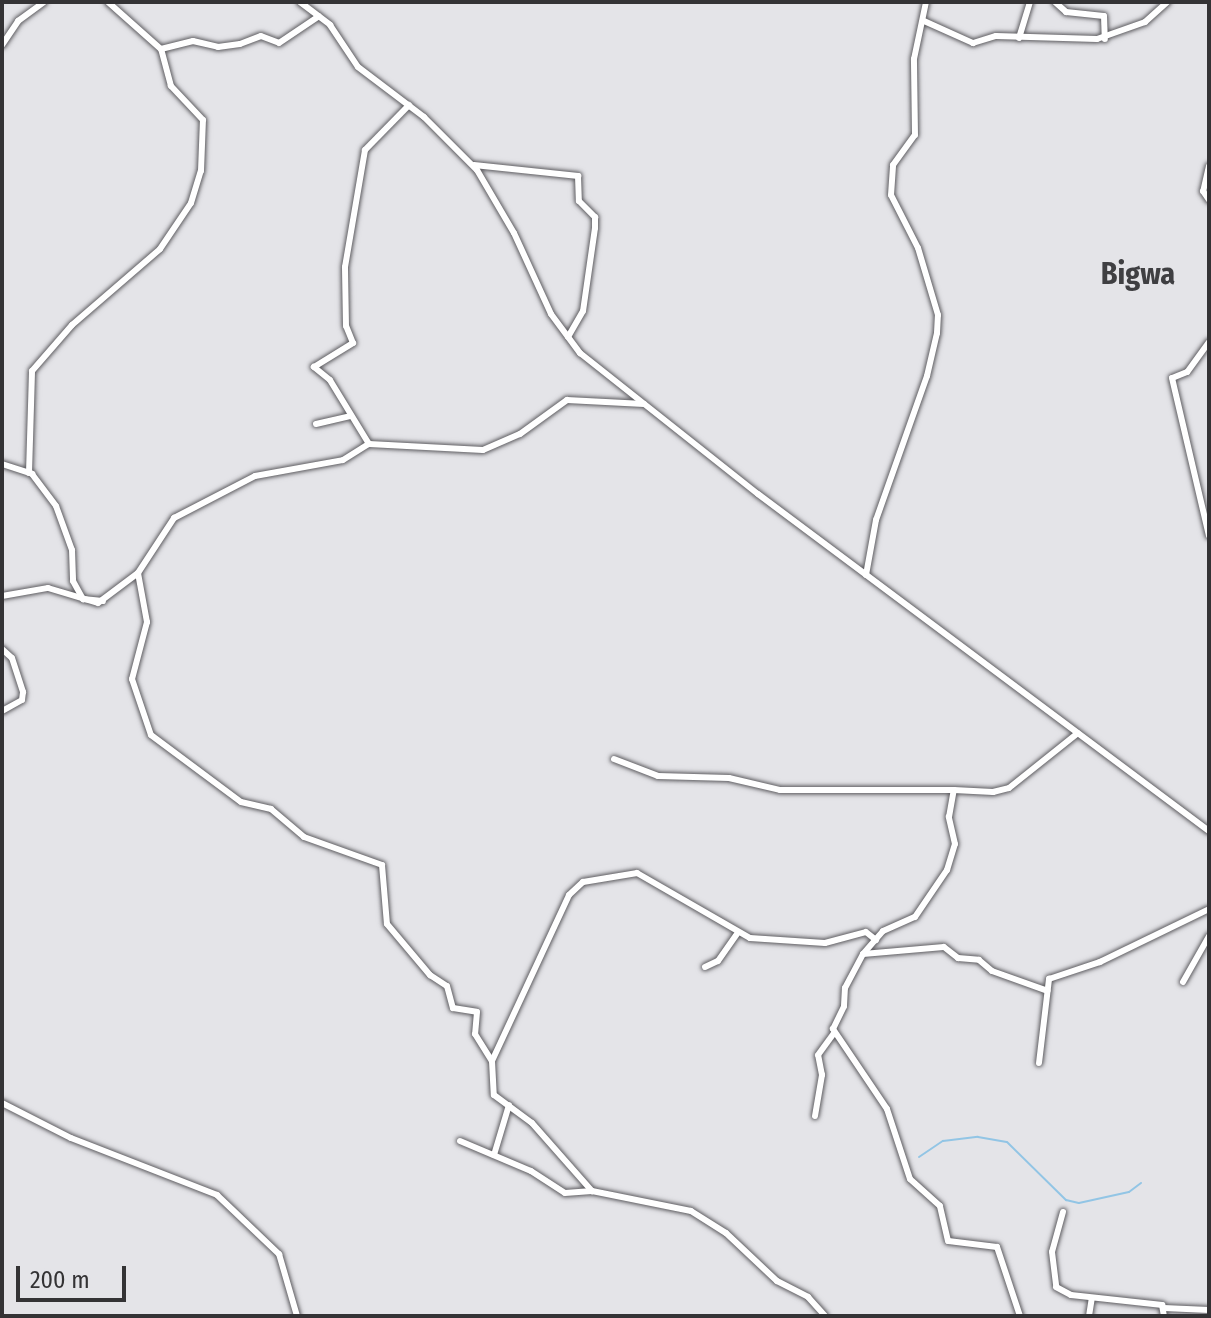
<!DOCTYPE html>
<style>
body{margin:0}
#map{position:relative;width:1211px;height:1318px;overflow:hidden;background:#e4e4e8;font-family:"Fira Sans Condensed",sans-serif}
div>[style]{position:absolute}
.stream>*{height:2px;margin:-1px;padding:0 1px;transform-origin:1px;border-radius:1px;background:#92c5e5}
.roads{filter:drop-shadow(0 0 2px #5e5d61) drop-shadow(0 0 2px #5e5d61)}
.minor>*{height:6px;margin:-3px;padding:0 3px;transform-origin:3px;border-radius:3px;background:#fff}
span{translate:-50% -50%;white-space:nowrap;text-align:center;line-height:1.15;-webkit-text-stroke:6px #e4e4e8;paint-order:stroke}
.quarter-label{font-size:30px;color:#3f3f42;font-weight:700}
.frame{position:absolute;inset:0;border:4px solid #343335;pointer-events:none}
.scale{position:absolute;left:16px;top:1266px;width:110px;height:36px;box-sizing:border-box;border:4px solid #343335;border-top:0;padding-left:10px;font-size:24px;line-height:28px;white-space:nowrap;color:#343335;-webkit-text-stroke:6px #e4e4e8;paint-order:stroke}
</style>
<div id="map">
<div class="stream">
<i style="left:919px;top:1157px;width:29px;rotate:-34deg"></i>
<i style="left:943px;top:1141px;width:35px;rotate:-7deg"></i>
<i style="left:978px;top:1137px;width:29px;rotate:10deg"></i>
<i style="left:1007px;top:1142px;width:83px;rotate:44.5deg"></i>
<i style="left:1066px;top:1200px;width:13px;rotate:13deg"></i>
<i style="left:1079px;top:1203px;width:51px;rotate:-12.4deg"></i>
<i style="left:1129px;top:1192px;width:15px;rotate:-37deg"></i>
</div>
<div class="roads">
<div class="minor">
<i style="left:108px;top:2px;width:71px;rotate:41.6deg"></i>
<i style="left:161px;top:49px;width:33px;rotate:-14deg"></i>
<i style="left:193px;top:41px;width:26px;rotate:13deg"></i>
<i style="left:218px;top:47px;width:22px;rotate:-8deg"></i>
<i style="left:240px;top:44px;width:22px;rotate:-21deg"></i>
<i style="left:261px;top:36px;width:19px;rotate:21deg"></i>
<i style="left:279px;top:43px;width:48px;rotate:-34deg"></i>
<i style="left:300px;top:2px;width:38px;rotate:37deg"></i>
<i style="left:330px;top:25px;width:50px;rotate:56.3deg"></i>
<i style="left:358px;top:67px;width:83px;rotate:37.1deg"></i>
<i style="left:424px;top:117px;width:75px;rotate:45deg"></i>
<i style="left:477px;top:170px;width:73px;rotate:59.6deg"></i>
<i style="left:514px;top:233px;width:89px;rotate:65.4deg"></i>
<i style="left:551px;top:314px;width:49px;rotate:53.4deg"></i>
<i style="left:580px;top:353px;width:227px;rotate:38.4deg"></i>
<i style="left:758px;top:494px;width:563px;rotate:36.77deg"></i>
<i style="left:1055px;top:2px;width:15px;rotate:42deg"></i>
<i style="left:1066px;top:12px;width:38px;rotate:6deg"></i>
<i style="left:1104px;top:16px;width:23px;rotate:88deg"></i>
<i style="left:924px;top:21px;width:54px;rotate:24.2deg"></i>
<i style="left:973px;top:43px;width:24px;rotate:-17deg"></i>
<i style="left:996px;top:36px;width:101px;rotate:1.7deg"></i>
<i style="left:1097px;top:39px;width:51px;rotate:-19.5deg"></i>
<i style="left:1145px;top:22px;width:30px;rotate:-42deg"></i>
<i style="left:1019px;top:38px;width:38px;rotate:-73deg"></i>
<i style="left:2px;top:45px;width:29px;rotate:-56deg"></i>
<i style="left:18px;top:21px;width:32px;rotate:-36deg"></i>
<i style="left:474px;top:165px;width:105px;rotate:6deg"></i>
<i style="left:578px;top:176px;width:25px;rotate:88deg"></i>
<i style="left:579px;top:201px;width:23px;rotate:45deg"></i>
<i style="left:595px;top:217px;width:11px;rotate:90deg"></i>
<i style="left:595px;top:228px;width:84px;rotate:98.2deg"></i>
<i style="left:583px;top:311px;width:30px;rotate:120deg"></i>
<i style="left:1209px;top:166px;width:26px;rotate:103deg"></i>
<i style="left:1203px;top:191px;width:11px;rotate:56deg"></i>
<i style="left:1209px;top:342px;width:37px;rotate:126deg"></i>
<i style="left:1187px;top:372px;width:16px;rotate:158deg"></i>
<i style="left:1172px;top:378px;width:162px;rotate:76.8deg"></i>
<i style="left:316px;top:424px;width:35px;rotate:-13deg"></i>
<i style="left:369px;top:444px;width:75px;rotate:-121.4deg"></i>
<i style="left:330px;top:380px;width:21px;rotate:-141deg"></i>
<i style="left:314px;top:367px;width:46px;rotate:-31.6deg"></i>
<i style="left:353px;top:343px;width:18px;rotate:-112deg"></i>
<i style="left:346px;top:326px;width:59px;rotate:-91deg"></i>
<i style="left:345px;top:267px;width:119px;rotate:-80.3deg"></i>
<i style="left:365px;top:150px;width:63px;rotate:-45.6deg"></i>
<i style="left:2px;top:464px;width:32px;rotate:18deg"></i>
<i style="left:32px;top:474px;width:40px;rotate:53deg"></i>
<i style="left:56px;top:506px;width:47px;rotate:70deg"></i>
<i style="left:72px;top:550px;width:31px;rotate:88deg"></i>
<i style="left:73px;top:581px;width:21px;rotate:61deg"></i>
<i style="left:83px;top:599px;width:20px;rotate:6deg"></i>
<i style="left:29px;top:473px;width:102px;rotate:-88.3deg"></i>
<i style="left:32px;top:371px;width:61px;rotate:-49deg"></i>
<i style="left:72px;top:325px;width:116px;rotate:-40.8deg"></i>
<i style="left:160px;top:249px;width:55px;rotate:-56deg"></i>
<i style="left:191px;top:203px;width:34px;rotate:-73deg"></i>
<i style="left:201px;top:171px;width:51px;rotate:-87.8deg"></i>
<i style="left:203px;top:120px;width:47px;rotate:-133.3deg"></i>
<i style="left:171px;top:86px;width:38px;rotate:-105deg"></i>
<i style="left:138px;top:573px;width:50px;rotate:79.6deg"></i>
<i style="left:147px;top:622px;width:59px;rotate:104.7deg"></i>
<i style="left:132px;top:679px;width:59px;rotate:71.3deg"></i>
<i style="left:151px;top:735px;width:112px;rotate:36.7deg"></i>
<i style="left:241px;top:802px;width:31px;rotate:13deg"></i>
<i style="left:271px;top:809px;width:43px;rotate:40.3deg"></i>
<i style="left:304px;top:837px;width:83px;rotate:19.7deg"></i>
<i style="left:382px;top:865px;width:59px;rotate:85.2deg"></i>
<i style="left:387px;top:924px;width:67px;rotate:49.9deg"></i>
<i style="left:430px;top:975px;width:20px;rotate:33deg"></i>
<i style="left:447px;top:986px;width:23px;rotate:75deg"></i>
<i style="left:453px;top:1008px;width:24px;rotate:9deg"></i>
<i style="left:477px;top:1012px;width:22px;rotate:95deg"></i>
<i style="left:475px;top:1034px;width:32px;rotate:58deg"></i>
<i style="left:492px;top:1061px;width:34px;rotate:87deg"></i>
<i style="left:494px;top:1095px;width:47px;rotate:36.4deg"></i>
<i style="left:532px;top:1123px;width:91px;rotate:48.6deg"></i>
<i style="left:592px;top:1191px;width:101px;rotate:11.4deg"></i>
<i style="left:691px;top:1211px;width:41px;rotate:32.2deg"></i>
<i style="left:726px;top:1233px;width:70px;rotate:43.3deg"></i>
<i style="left:777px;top:1281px;width:35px;rotate:27deg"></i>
<i style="left:808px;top:1297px;width:25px;rotate:48deg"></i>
<i style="left:866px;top:575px;width:56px;rotate:-79.7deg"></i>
<i style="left:876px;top:520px;width:153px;rotate:-70.5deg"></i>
<i style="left:927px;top:376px;width:44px;rotate:-76.9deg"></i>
<i style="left:937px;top:333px;width:18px;rotate:-87deg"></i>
<i style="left:938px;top:315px;width:70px;rotate:-106.6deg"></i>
<i style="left:918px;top:248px;width:59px;rotate:-117deg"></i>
<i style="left:891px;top:195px;width:30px;rotate:-86deg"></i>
<i style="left:893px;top:165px;width:37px;rotate:-54deg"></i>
<i style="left:915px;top:135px;width:76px;rotate:-90.8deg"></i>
<i style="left:914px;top:59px;width:58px;rotate:-78.1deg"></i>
<i style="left:2px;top:596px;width:47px;rotate:-9.9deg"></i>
<i style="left:48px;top:588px;width:52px;rotate:16.7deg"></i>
<i style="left:98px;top:603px;width:50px;rotate:-36.9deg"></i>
<i style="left:138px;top:573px;width:66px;rotate:-56.8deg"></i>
<i style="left:174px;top:518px;width:91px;rotate:-27.4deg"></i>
<i style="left:255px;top:476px;width:89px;rotate:-10.3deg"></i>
<i style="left:343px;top:460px;width:31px;rotate:-32deg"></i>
<i style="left:369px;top:444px;width:114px;rotate:3deg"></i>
<i style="left:483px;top:450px;width:40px;rotate:-23.4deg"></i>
<i style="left:520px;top:434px;width:58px;rotate:-35.9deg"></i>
<i style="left:567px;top:400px;width:77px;rotate:3deg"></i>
<i style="left:2px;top:649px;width:13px;rotate:42deg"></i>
<i style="left:12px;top:658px;width:36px;rotate:72deg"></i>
<i style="left:23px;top:692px;width:8px;rotate:97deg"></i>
<i style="left:22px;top:700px;width:23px;rotate:151deg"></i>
<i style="left:614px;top:759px;width:47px;rotate:21.1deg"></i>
<i style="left:658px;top:776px;width:71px;rotate:1.6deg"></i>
<i style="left:729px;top:778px;width:52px;rotate:13.2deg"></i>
<i style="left:780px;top:790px;width:174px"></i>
<i style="left:863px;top:954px;width:81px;rotate:-4.9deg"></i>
<i style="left:944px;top:947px;width:18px;rotate:38deg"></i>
<i style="left:958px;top:958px;width:21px;rotate:5deg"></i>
<i style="left:979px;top:960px;width:17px;rotate:40deg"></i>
<i style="left:992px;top:971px;width:59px;rotate:19.7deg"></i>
<i style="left:705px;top:967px;width:14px;rotate:-25deg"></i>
<i style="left:718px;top:961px;width:33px;rotate:-55deg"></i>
<i style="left:1183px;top:982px;width:53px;rotate:-60.5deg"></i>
<i style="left:492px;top:1061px;width:183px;rotate:-65.1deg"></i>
<i style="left:569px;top:895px;width:19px;rotate:-43deg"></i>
<i style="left:583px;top:882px;width:55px;rotate:-9.5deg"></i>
<i style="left:637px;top:873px;width:130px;rotate:29.9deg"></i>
<i style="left:750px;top:938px;width:75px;rotate:3.8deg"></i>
<i style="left:825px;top:943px;width:42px;rotate:-15deg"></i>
<i style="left:866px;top:932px;width:13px;rotate:39deg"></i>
<i style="left:1039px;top:1063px;width:85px;rotate:-83.2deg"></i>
<i style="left:1049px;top:979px;width:54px;rotate:-18.4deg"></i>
<i style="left:1100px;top:962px;width:121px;rotate:-25.9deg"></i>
<i style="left:2px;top:1103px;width:77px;rotate:26.9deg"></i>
<i style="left:71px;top:1138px;width:157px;rotate:21.3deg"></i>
<i style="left:217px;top:1195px;width:86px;rotate:43.6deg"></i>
<i style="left:279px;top:1254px;width:65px;rotate:73.8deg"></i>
<i style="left:815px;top:1116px;width:42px;rotate:-80.3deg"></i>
<i style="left:822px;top:1075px;width:20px;rotate:-101deg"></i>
<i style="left:818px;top:1055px;width:27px;rotate:-54deg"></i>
<i style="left:460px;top:1141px;width:77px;rotate:22.9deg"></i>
<i style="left:531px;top:1171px;width:40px;rotate:32.9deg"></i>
<i style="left:565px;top:1193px;width:27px;rotate:-4deg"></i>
<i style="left:494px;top:1155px;width:52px;rotate:-73.3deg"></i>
<i style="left:1063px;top:1212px;width:41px;rotate:105.4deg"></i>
<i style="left:1052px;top:1252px;width:35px;rotate:83deg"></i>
<i style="left:1056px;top:1287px;width:17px;rotate:28deg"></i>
<i style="left:1071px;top:1295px;width:92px;rotate:6.3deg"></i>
<i style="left:1162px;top:1305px;width:11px;rotate:80deg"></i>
<i style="left:1164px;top:1308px;width:45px;rotate:2.5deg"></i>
<i style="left:1020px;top:1316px;width:73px;rotate:-108.4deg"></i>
<i style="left:997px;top:1247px;width:49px;rotate:-173deg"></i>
<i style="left:948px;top:1241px;width:36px;rotate:-103deg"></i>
<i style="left:940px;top:1206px;width:40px;rotate:-138deg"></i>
<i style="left:910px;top:1179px;width:74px;rotate:-108.2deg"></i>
<i style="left:887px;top:1109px;width:97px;rotate:-124deg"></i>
<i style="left:833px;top:1029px;width:25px;rotate:-64deg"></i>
<i style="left:844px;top:1006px;width:18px;rotate:-87deg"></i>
<i style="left:845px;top:988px;width:38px;rotate:-62deg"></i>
<i style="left:863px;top:954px;width:30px;rotate:-49deg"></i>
<i style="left:883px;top:931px;width:35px;rotate:-24deg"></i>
<i style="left:915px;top:917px;width:57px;rotate:-55.8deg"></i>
<i style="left:947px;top:870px;width:27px;rotate:-73deg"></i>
<i style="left:955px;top:844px;width:28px;rotate:-103deg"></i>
<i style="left:949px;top:817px;width:27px;rotate:-80deg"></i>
<i style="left:954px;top:790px;width:39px;rotate:3deg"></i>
<i style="left:993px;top:792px;width:16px;rotate:-14deg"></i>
<i style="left:1009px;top:788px;width:88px;rotate:-38.6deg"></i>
<i style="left:1089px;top:1316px;width:18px;rotate:-81deg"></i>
</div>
</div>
<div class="quarter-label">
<span style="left:1138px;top:274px">Bigwa</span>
</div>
<div class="frame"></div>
<div class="scale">200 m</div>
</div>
